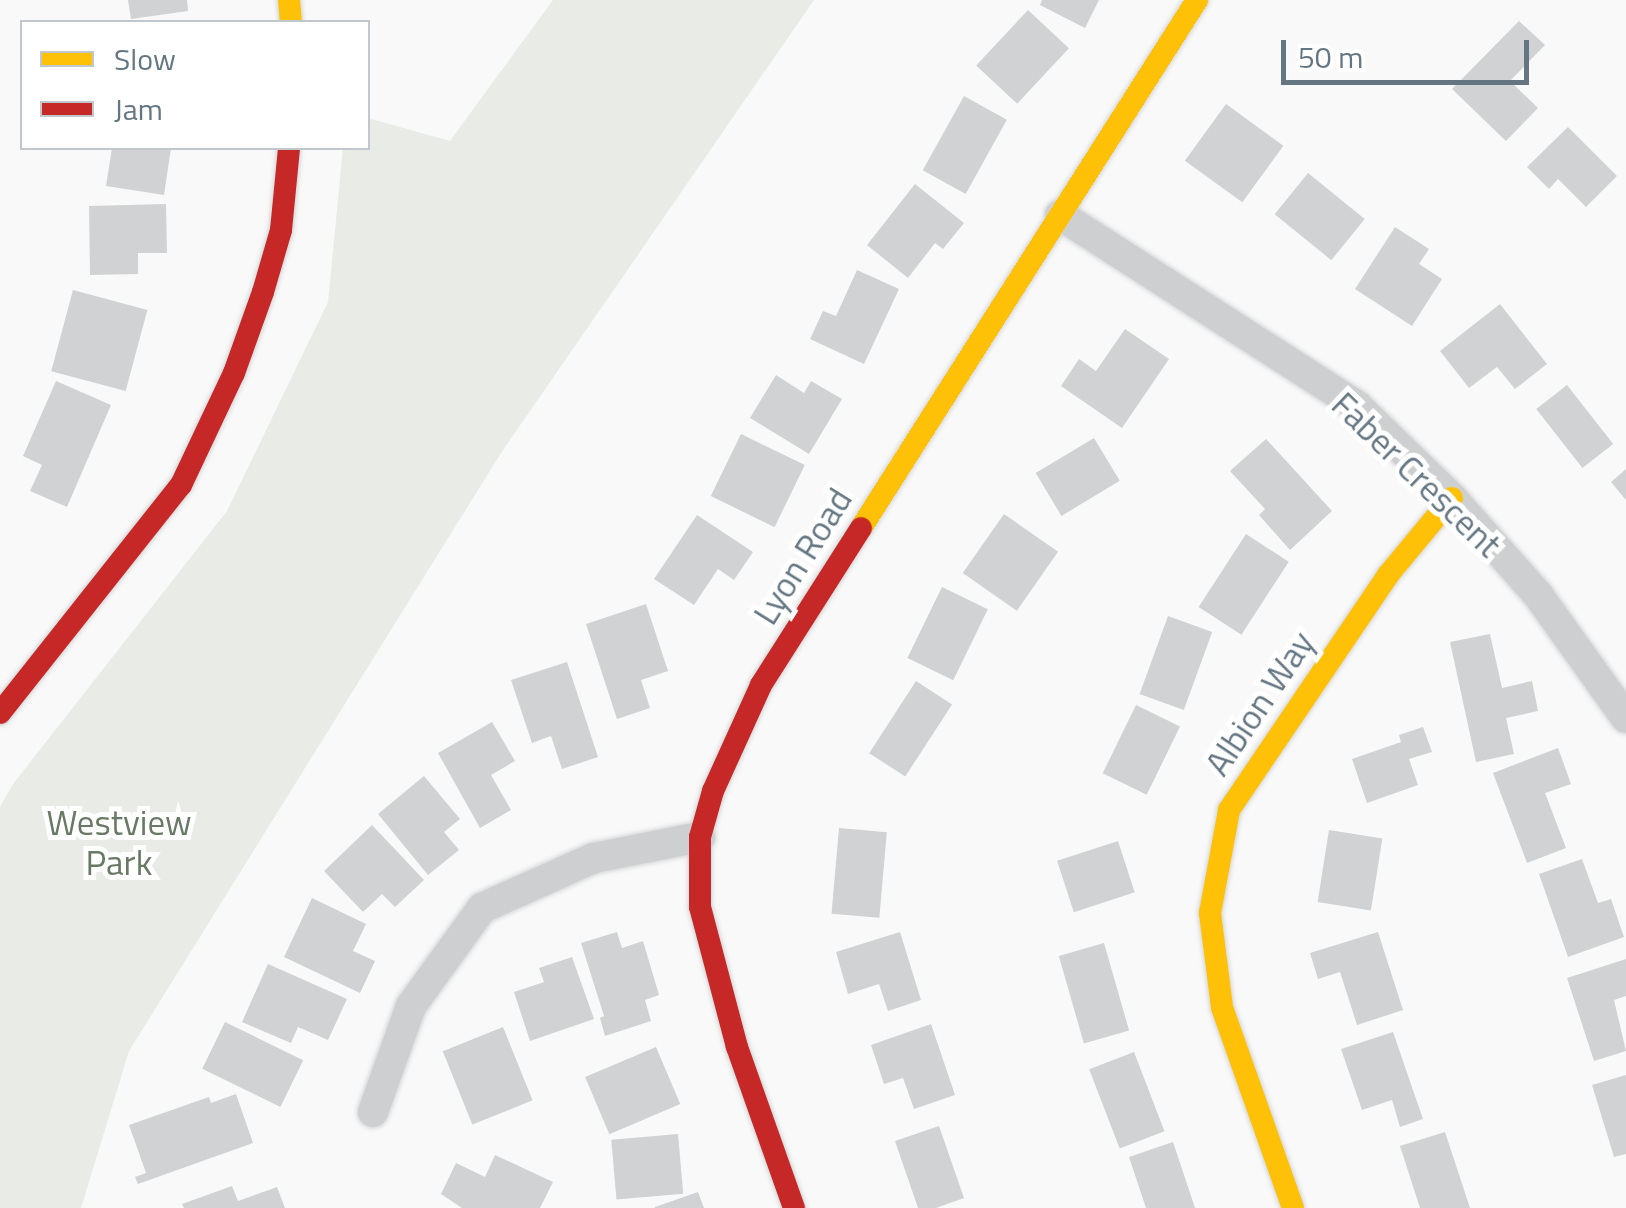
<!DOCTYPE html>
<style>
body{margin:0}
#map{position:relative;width:1626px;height:1208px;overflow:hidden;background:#f9f9f9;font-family:"Titillium Web",sans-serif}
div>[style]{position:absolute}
.green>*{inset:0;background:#e8ebe6}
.building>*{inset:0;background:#d0d2d3;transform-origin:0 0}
.roads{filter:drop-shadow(0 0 2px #d5d6d7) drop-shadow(0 0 2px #d5d6d7)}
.street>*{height:30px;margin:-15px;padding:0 15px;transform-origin:15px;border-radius:15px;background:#cecfd0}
.slow>*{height:22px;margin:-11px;padding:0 11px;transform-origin:11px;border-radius:11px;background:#ffc107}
.jam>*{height:22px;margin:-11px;padding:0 11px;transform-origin:11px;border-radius:11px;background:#c62828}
span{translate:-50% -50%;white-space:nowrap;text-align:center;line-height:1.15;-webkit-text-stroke:10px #fff;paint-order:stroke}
.street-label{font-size:35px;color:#657683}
.park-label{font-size:35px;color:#687a64}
.legend{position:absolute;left:20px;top:20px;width:350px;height:130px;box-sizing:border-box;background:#fff;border:2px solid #c1c8cd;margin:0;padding:12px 18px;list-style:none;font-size:30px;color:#657683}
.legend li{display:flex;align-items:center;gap:20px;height:50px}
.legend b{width:50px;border:2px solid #c1c8cd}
.scale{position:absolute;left:1281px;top:40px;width:248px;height:45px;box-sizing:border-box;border:5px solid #657683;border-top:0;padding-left:12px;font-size:30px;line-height:35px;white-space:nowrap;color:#657683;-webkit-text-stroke:8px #fff;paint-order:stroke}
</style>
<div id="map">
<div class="green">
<i style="clip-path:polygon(553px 0,814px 0,501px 453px,129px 1051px,81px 1208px,0 1208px,0 807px,13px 784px,227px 511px,328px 302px,343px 148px,368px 148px,368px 118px,450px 141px)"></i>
</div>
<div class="building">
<i style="clip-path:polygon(128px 0,187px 0,188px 11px,131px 19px)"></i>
<i style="clip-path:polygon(1042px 0,1099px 0,1085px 28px,1040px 5px)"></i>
<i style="left:1028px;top:10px;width:56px;height:76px;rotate:43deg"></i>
<i style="clip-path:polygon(1519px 21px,1545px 45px,1510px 81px,1538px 108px,1506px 141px,1452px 89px)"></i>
<i style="left:964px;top:96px;width:49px;height:85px;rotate:29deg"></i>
<i style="left:1226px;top:104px;width:71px;height:70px;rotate:36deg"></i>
<i style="clip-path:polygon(1568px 127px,1617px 176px,1586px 207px,1558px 179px,1549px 189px,1527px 167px)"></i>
<i style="clip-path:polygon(112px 148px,171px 148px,164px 195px,106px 186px)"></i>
<i style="left:1308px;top:173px;width:73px;height:53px;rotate:39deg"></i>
<i style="clip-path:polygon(915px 184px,964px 223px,943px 249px,935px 243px,908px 278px,867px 245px)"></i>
<i style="clip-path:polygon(166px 204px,167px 253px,138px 253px,138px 274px,90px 275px,89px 206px)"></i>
<i style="clip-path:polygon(1395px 227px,1429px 249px,1419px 264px,1442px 279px,1412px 326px,1355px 289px)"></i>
<i style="clip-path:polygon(857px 270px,899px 289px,864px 364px,810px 339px,823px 311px,836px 316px)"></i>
<i style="left:73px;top:290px;width:77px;height:84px;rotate:15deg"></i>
<i style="clip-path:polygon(1500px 304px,1547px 364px,1515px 389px,1497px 367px,1469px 388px,1440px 351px)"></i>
<i style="clip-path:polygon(1125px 329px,1169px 359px,1122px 428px,1061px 386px,1079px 359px,1096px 371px)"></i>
<i style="clip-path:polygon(776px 375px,804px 393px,811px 381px,842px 399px,809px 454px,750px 418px)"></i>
<i style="clip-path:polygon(56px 381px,111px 405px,67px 507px,30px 491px,42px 465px,23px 456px)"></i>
<i style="left:1567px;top:385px;width:75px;height:39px;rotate:52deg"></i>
<i style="left:741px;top:434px;width:71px;height:69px;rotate:26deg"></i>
<i style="left:1094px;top:438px;width:50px;height:68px;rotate:59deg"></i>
<i style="clip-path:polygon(1266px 439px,1332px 511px,1290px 550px,1259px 515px,1265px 509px,1230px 471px)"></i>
<i style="clip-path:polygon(1626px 469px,1626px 500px,1611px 482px)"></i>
<i style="left:1004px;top:514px;width:66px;height:72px;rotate:35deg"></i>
<i style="clip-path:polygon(697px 515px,753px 552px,734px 580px,718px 569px,694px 605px,654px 579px)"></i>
<i style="left:1246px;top:534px;width:51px;height:87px;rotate:33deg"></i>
<i style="left:942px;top:587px;width:51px;height:79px;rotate:26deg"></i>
<i style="clip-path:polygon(646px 604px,668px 671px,641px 680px,650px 708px,617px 719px,586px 624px)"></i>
<i style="left:1168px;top:616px;width:47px;height:83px;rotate:20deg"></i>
<i style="clip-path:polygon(1490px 634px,1502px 688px,1532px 681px,1538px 711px,1506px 718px,1514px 754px,1476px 762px,1450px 642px)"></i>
<i style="clip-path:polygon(567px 662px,598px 757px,562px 769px,551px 736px,532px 743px,511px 680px)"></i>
<i style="left:916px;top:681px;width:43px;height:86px;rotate:33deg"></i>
<i style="left:1136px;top:705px;width:49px;height:76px;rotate:26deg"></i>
<i style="clip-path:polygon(492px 722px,515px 761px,491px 775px,511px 810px,480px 828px,438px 753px)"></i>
<i style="clip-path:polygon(1423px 727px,1432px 752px,1409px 759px,1418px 785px,1367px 803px,1352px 759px,1401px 742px,1399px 735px)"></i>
<i style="clip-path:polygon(1558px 748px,1571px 784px,1545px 793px,1566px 848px,1527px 863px,1493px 773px)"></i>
<i style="clip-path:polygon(424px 776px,460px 819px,444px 832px,459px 850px,428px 875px,378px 814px)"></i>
<i style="clip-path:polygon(372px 825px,424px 880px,395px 907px,382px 894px,363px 912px,324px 871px)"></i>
<i style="left:839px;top:828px;width:48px;height:86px;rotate:5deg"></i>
<i style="left:1329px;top:830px;width:54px;height:73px;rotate:9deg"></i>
<i style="left:1118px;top:841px;width:54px;height:64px;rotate:72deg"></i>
<i style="clip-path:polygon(1582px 859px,1598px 903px,1611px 899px,1624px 937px,1568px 957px,1539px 874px)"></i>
<i style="clip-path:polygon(312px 898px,366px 924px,353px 951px,375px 961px,360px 993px,284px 957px)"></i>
<i style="clip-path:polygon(617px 932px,622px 948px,643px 941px,659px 995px,645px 1000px,651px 1021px,605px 1036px,600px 1018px,604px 1016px,581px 943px)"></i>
<i style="clip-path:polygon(900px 932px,921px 1000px,888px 1011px,879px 984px,848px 994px,836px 952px)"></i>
<i style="clip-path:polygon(1378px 932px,1403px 1010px,1357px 1025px,1340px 972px,1318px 979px,1310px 953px)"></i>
<i style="left:1104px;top:943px;width:91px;height:47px;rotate:74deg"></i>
<i style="clip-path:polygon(572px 957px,594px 1019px,530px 1041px,514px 992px,544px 982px,539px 968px)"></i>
<i style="clip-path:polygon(1626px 959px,1626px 996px,1614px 1000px,1626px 1051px,1594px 1061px,1567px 978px)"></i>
<i style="clip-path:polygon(268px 964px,347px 999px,328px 1040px,298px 1027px,291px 1043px,242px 1022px)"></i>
<i style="left:225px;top:1022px;width:87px;height:52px;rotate:26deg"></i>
<i style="clip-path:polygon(931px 1024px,955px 1095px,914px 1109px,903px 1078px,884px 1084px,871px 1045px)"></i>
<i style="left:503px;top:1027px;width:79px;height:65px;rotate:68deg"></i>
<i style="clip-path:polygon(1393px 1032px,1423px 1119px,1400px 1127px,1392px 1100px,1362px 1110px,1341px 1049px)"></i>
<i style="left:656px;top:1047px;width:62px;height:77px;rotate:67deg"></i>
<i style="left:1134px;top:1052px;width:85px;height:48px;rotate:69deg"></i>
<i style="clip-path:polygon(1626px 1075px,1626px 1154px,1614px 1157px,1592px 1085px)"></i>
<i style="clip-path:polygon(236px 1094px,253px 1143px,138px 1184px,135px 1177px,146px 1173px,129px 1125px,209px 1097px,211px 1103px)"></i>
<i style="clip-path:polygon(939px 1126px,964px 1198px,936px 1208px,918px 1208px,895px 1141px)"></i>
<i style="clip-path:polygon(1445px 1132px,1470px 1208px,1420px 1208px,1400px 1146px)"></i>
<i style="left:678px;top:1134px;width:60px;height:67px;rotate:85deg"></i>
<i style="clip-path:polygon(1173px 1142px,1195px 1208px,1146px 1208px,1129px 1157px)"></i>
<i style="clip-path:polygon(495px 1155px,553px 1182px,540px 1208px,462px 1208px,441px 1194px,456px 1163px,485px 1177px)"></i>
<i style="clip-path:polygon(232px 1186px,238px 1201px,277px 1187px,285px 1208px,184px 1208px,182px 1204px)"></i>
<i style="clip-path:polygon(698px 1192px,704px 1208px,655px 1208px,655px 1207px)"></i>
</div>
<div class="roads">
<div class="street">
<i style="left:1060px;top:215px;width:353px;rotate:32.7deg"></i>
<i style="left:1357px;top:406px;width:132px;rotate:44.1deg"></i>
<i style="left:1452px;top:498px;width:130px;rotate:48.4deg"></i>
<i style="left:1538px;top:595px;width:151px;rotate:54.4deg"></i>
<i style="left:373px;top:1112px;width:113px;rotate:-70.3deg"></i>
<i style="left:411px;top:1006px;width:121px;rotate:-54.1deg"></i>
<i style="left:482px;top:908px;width:123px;rotate:-24.1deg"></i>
<i style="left:594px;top:858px;width:108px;rotate:-11.2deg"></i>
</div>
<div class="slow">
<i style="left:289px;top:0;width:22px;rotate:85deg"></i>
<i style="left:861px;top:528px;width:626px;rotate:-57.53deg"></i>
<i style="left:1293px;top:1208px;width:213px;rotate:-109.5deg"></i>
<i style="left:1222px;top:1007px;width:95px;rotate:-97.3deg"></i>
<i style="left:1210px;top:913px;width:105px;rotate:-79.5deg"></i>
<i style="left:1229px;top:810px;width:284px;rotate:-55.9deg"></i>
<i style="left:1388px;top:575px;width:100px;rotate:-50.3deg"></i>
</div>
<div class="jam">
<i style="left:0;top:713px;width:291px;rotate:-51.6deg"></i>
<i style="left:181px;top:485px;width:124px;rotate:-64.7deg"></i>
<i style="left:234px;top:373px;width:86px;rotate:-70.3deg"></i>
<i style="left:263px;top:292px;width:65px;rotate:-73.8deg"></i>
<i style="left:281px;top:230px;width:82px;rotate:-84.4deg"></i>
<i style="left:794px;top:1208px;width:171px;rotate:-109.5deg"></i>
<i style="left:737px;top:1047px;width:145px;rotate:-104.8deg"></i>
<i style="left:700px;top:907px;width:70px;rotate:-90deg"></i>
<i style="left:700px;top:837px;width:48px;rotate:-74.2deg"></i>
<i style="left:713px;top:791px;width:116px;rotate:-65.6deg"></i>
<i style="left:761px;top:685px;width:186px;rotate:-57.5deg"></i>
</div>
</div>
<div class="street-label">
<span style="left:1417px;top:474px;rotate:44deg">Faber Crescent</span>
<span style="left:802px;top:556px;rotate:-58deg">Lyon Road</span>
<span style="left:1259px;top:703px;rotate:-56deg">Albion Way</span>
</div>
<div class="park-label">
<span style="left:119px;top:842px">Westview<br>Park</span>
</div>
<ul class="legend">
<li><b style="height:12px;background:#ffc107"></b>Slow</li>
<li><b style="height:12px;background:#c62828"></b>Jam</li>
</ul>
<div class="scale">50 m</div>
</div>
